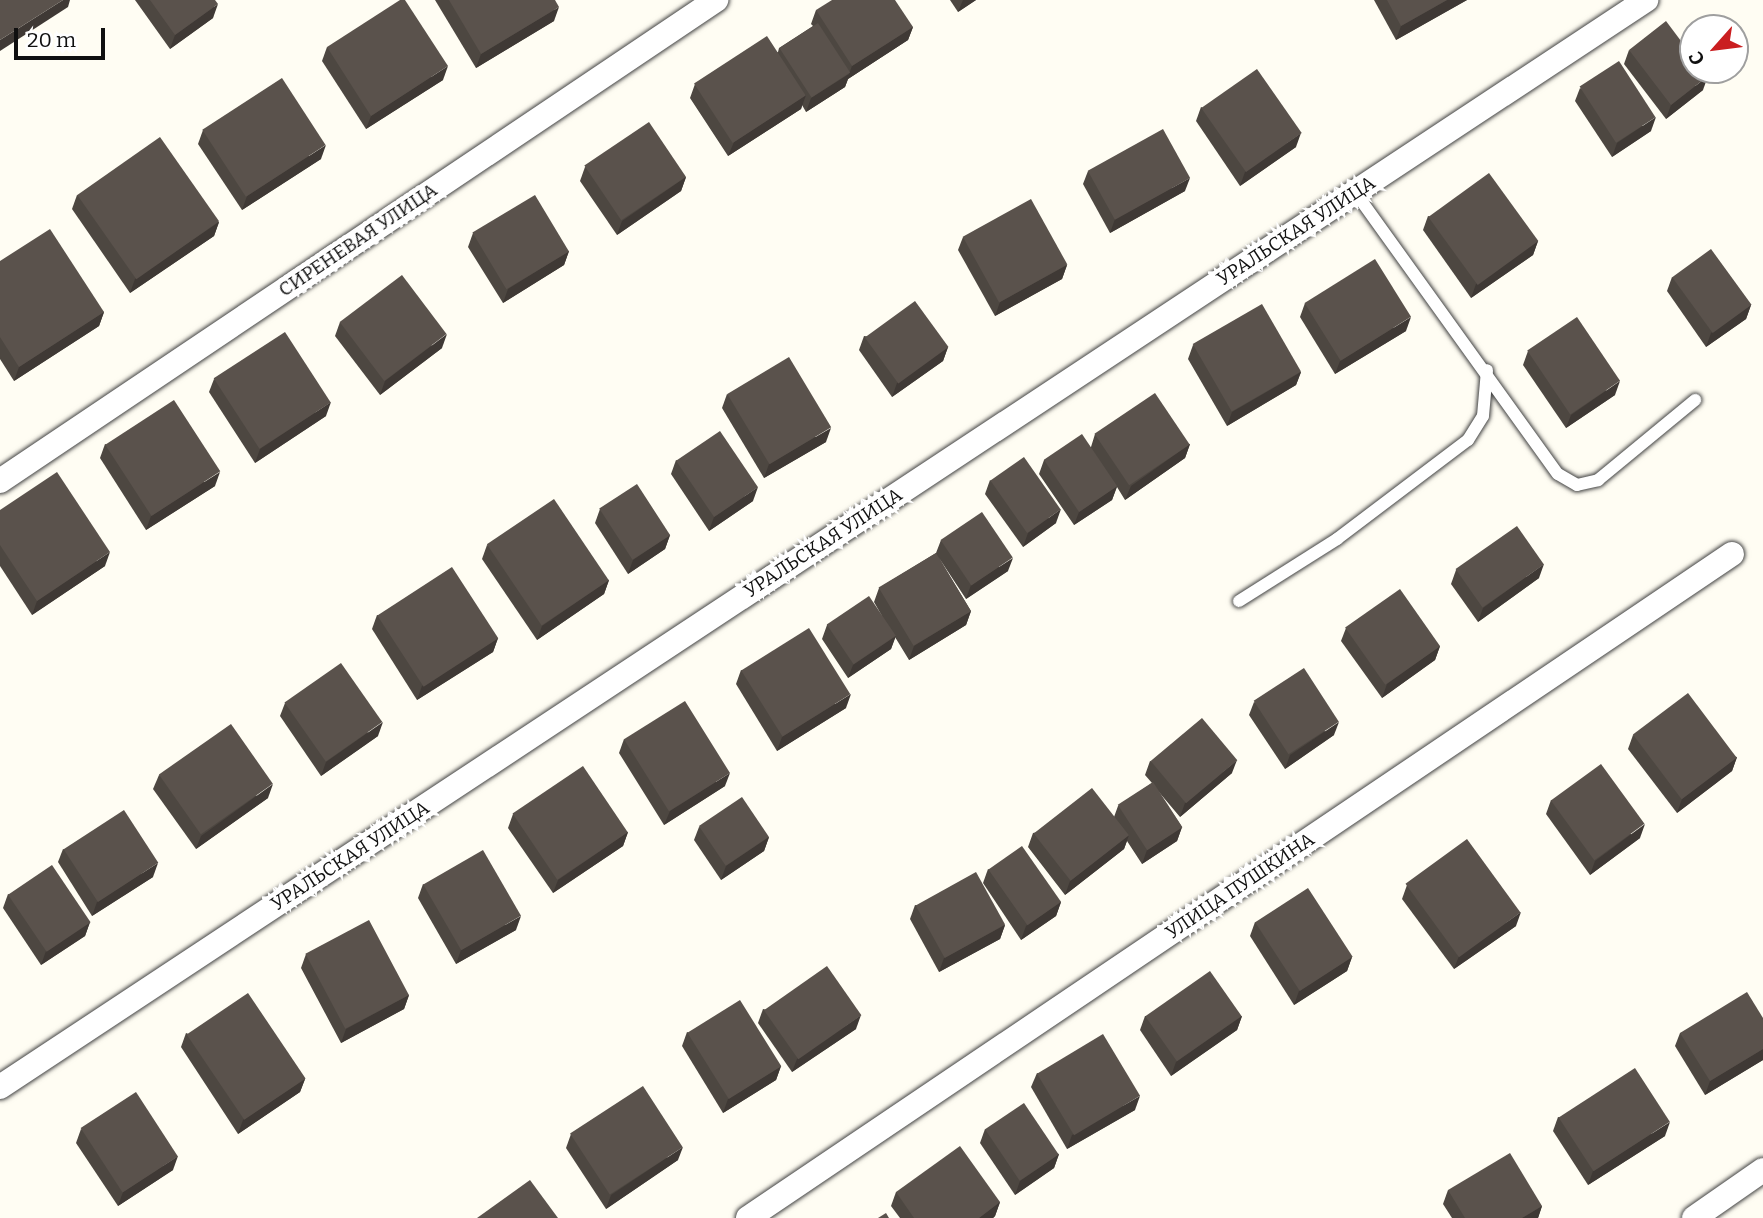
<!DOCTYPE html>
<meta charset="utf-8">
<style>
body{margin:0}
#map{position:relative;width:1763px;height:1218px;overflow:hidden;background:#fffdf3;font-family:Bitter,serif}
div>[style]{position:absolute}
.roads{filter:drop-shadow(0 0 2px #434343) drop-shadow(0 0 2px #434343)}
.service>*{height:12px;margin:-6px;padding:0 6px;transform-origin:6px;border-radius:6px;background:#fff}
.minor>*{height:24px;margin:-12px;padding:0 12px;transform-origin:12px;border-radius:12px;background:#fff}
.wall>*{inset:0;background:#4d4741}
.shaded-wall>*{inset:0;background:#3f3935}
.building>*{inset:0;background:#5a524c;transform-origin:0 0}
span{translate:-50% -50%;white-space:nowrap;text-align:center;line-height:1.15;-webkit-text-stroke:7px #fff;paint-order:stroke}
.street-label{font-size:19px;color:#101010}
.north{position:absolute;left:1679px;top:14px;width:70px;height:70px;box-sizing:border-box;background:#fff;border:2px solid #9f9f9f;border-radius:50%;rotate:242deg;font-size:19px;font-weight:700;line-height:28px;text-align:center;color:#101010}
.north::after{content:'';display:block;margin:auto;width:24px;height:32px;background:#ca1e20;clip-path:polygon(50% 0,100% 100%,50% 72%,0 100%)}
.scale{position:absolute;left:14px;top:28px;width:91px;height:32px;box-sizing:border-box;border:4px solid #101010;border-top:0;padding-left:9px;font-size:21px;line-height:24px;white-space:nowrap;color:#101010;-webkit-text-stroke:5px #fff;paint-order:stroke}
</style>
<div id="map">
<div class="roads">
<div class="service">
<i style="left:1355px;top:192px;width:347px;rotate:54.3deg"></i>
<i style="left:1558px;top:474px;width:22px;rotate:30deg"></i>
<i style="left:1577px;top:485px;width:22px;rotate:-13deg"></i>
<i style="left:1598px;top:480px;width:126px;rotate:-39.5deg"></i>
<i style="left:1239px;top:601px;width:116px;rotate:-32.3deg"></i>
<i style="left:1337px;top:539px;width:164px;rotate:-37.1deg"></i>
<i style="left:1468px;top:440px;width:28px;rotate:-58deg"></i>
<i style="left:1483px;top:416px;width:46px;rotate:-85deg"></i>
</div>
<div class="minor">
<i style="left:0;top:481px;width:863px;rotate:-33.89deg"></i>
<i style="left:0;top:1087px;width:1973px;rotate:-33.44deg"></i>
<i style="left:748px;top:1218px;width:1187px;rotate:-34.01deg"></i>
<i style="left:1694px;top:1218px;width:84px;rotate:-34.8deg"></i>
</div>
</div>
<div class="wall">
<i style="clip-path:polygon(135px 0,215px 0,213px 18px,170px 49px)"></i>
<i style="clip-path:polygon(435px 0,555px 0,554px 21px,476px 68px)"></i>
<i style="clip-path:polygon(950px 0,976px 0,958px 12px)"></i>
<i style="clip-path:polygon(1374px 0,1467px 0,1396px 40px)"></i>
<i style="clip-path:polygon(816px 10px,913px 27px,908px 40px,848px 79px,845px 87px,806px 112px,802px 105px,801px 109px,728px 156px,690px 98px,695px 84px,778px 52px,779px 48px,813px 26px,811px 24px)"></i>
<i style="clip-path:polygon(327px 47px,443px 80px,366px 129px,322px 61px)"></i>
<i style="clip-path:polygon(1629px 50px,1703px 90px,1666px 119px,1624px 64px)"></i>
<i style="clip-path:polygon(1580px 88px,1651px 131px,1612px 157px,1575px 101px)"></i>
<i style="clip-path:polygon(1201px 107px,1296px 147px,1240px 186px,1196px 121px)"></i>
<i style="clip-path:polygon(203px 130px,321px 159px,242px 210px,198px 144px)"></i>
<i style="clip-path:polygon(585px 167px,686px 177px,681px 191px,617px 235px,580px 181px)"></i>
<i style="clip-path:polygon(1088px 171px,1185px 191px,1110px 233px,1083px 184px)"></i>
<i style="clip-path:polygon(77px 195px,219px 222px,214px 236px,130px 293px,72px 209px)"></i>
<i style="clip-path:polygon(1428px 216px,1538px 241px,1533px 255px,1471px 298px,1423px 230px)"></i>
<i style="clip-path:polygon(473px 233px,569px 251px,564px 265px,503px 303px,468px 247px)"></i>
<i style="clip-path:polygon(963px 237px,1067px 265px,1062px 279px,995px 316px,958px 250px)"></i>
<i style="clip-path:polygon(0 261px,104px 312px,99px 326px,14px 381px,0 359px)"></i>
<i style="clip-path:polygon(1672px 277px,1751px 305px,1746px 319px,1706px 347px,1667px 291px)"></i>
<i style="clip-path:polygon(1305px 303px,1406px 331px,1335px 374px,1300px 317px)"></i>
<i style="clip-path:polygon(340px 322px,442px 348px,380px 395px,335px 336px)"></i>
<i style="clip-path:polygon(864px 336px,948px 347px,943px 361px,892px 397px,859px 350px)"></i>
<i style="clip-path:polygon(1193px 345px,1301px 372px,1296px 385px,1227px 426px,1188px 359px)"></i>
<i style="clip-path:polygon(1528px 351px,1615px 395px,1566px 428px,1523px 365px)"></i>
<i style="clip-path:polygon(214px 379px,326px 416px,255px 463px,209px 392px)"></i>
<i style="clip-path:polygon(727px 394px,826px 442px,764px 478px,722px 408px)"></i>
<i style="clip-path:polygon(1095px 434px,1190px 444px,1185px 458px,1125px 500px,1117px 487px,1112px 500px,1074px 525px,1039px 474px,1044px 460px,1091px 447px)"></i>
<i style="clip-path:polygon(105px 444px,215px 486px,146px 530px,100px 458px)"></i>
<i style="clip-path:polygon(676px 460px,753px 501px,709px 531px,671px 474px)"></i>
<i style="clip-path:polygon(990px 480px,1056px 523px,1023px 547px,985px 494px)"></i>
<i style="clip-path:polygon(600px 509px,670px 535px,665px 549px,628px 574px,595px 523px)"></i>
<i style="clip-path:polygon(0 510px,105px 566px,32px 615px,0 566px)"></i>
<i style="clip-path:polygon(941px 540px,1008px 571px,966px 599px,939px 558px,971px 611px,966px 625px,909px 660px,895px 637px,891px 649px,848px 678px,822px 639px,827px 625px,882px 616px,874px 602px,879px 588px,936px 553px)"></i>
<i style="clip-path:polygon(487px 545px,609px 580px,604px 594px,537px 640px,482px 559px)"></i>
<i style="clip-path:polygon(1456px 570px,1539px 578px,1478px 622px,1451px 584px)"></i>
<i style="clip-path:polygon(377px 615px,498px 638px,493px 652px,417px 700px,372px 629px)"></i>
<i style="clip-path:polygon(1346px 628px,1440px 646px,1435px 660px,1382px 698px,1341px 641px)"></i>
<i style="clip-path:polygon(741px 670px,846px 708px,777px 751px,736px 684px)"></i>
<i style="clip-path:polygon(1254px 702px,1334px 735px,1285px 769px,1249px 715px)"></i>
<i style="clip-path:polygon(285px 703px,378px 736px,321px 776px,280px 716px)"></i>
<i style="clip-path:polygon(1633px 735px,1737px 757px,1732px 771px,1677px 813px,1628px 749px)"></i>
<i style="clip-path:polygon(624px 739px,725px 786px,664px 825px,619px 753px)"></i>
<i style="clip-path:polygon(1150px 761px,1232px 773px,1180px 817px,1158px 791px,1182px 827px,1177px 841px,1142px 864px,1127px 841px,1124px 849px,1065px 895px,1028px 847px,1033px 833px,1114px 817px,1118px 806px,1152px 783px,1145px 775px)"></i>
<i style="clip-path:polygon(159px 775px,268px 798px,196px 849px,153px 789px)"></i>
<i style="clip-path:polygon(1551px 800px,1640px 838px,1590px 875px,1546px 814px)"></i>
<i style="clip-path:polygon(513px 814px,628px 832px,623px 846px,553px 893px,508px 828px)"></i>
<i style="clip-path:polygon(699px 827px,769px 837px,764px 851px,721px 880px,694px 840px)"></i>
<i style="clip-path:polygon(63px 849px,153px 877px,92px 916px,58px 862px)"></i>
<i style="clip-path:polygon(988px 869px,1061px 902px,1056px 916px,1021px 940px,983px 883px)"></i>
<i style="clip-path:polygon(423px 884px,516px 930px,456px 964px,418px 898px)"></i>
<i style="clip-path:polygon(1407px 885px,1516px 926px,1454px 969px,1402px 899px)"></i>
<i style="clip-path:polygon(8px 894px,90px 922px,85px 936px,41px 965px,3px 908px)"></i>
<i style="clip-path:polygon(915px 905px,1005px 925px,1000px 939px,939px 972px,910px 919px)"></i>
<i style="clip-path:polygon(1255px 922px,1352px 957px,1347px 971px,1294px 1005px,1250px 936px)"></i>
<i style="clip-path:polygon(306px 954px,409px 995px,404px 1009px,341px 1043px,301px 968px)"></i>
<i style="clip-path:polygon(763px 1009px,856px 1029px,792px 1072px,758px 1023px)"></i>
<i style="clip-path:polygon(1145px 1016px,1242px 1016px,1237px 1030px,1171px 1076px,1140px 1030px)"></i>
<i style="clip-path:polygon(1763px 1018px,1763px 1060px,1705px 1095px,1675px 1046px,1680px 1033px)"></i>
<i style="clip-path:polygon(687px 1032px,781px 1066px,776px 1080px,723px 1113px,682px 1046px)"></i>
<i style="clip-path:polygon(186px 1033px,305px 1079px,300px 1092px,238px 1134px,181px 1047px)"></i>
<i style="clip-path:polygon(1037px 1073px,1135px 1110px,1067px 1149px,1031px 1087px)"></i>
<i style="clip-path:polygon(1558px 1117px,1665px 1136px,1588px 1185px,1553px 1131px)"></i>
<i style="clip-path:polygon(81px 1129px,173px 1170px,118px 1206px,76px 1143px)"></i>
<i style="clip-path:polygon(985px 1129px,1059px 1154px,1054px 1168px,1015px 1195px,980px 1143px)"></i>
<i style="clip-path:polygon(571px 1134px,678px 1160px,606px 1209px,566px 1148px)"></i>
<i style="clip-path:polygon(1448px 1190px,1542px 1206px,1538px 1218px,1452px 1218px,1443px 1204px)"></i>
<i style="clip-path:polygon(896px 1192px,1000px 1202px,995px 1216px,993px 1218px,900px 1218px,891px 1206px)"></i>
</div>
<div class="shaded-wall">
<i style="clip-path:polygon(63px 0,70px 0,68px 7px,0 51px,0 40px)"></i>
<i style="clip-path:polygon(963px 0,976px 0,958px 12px)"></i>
<i style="clip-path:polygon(1447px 0,1467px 0,1396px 40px,1401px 26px)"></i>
<i style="clip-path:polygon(218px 4px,213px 18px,170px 49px,175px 35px)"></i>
<i style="clip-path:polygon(559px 7px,554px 21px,476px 68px,481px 54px)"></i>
<i style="clip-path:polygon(913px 27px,908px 40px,848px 79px,845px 87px,806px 112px,811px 98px,849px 74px,852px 66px)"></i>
<i style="clip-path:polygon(448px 66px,443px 80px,366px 129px,371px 116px)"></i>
<i style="clip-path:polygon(1708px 76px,1703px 90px,1666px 119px,1671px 105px)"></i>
<i style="clip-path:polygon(806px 95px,801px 109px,728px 156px,734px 142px)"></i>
<i style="clip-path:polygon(1656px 117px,1651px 131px,1612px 157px,1617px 143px)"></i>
<i style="clip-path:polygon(1301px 133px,1296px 147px,1240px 186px,1245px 172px)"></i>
<i style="clip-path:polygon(326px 145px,321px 159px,242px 210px,247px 196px)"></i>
<i style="clip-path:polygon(686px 177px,681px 191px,617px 235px,622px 221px)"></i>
<i style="clip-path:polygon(1190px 178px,1185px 191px,1110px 233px,1115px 219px)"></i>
<i style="clip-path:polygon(219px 222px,214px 236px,130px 293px,135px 279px)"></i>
<i style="clip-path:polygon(1538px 241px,1533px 255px,1471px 298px,1476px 284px)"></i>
<i style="clip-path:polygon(569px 251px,564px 265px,503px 303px,508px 289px)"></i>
<i style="clip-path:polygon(1067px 265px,1062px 279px,995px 316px,1000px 302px)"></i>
<i style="clip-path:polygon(1751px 305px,1746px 319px,1706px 347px,1711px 333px)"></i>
<i style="clip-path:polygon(104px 312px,99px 326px,14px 381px,19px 367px)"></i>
<i style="clip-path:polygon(1411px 317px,1406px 331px,1335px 374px,1340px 361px)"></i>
<i style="clip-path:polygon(447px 334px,442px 348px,380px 395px,385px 381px)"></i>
<i style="clip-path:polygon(948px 347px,943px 361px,892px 397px,897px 383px)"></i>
<i style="clip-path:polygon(1301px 372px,1296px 385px,1227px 426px,1232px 412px)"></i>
<i style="clip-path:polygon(1620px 381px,1615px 395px,1566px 428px,1571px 415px)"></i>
<i style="clip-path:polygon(331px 402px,326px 416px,255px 463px,260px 449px)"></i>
<i style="clip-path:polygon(831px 428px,826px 442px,764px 478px,769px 464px)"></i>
<i style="clip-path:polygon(1190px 444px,1185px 458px,1125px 500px,1131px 486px)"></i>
<i style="clip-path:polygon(220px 472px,215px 486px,146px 530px,151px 516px)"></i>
<i style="clip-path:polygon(1117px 486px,1112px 500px,1074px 525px,1079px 512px)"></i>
<i style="clip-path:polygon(758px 487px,753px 501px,709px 531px,714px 517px)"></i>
<i style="clip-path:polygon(1061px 509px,1056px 523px,1023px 547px,1028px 533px)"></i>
<i style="clip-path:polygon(670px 535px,665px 549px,628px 574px,633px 560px)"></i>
<i style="clip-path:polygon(110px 552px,105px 566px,32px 615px,37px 601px)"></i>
<i style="clip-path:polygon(1013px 558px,1008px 571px,966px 599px,971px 585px)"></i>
<i style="clip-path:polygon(1544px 564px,1539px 578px,1478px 622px,1483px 608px)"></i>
<i style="clip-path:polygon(609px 580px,604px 594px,537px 640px,542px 626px)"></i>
<i style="clip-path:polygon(971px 611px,966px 625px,909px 660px,914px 646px)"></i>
<i style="clip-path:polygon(896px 636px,891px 649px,848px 678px,853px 665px)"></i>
<i style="clip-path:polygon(498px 638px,493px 652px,417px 700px,422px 686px)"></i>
<i style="clip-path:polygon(1440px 646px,1435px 660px,1382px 698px,1387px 684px)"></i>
<i style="clip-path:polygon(851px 694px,846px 708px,777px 751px,782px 737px)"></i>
<i style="clip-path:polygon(383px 722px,378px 736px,321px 776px,326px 762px)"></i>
<i style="clip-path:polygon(1339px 722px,1334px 735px,1285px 769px,1290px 755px)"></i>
<i style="clip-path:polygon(1737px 757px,1732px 771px,1677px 813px,1682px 799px)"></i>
<i style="clip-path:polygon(1237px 760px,1232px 773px,1180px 817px,1185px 803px)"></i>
<i style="clip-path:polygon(730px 773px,725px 786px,664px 825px,670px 811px)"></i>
<i style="clip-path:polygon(273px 784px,268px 798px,196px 849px,201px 836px)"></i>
<i style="clip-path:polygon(1645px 824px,1640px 838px,1590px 875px,1595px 861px)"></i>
<i style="clip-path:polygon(1182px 827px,1177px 841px,1142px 864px,1147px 850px)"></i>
<i style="clip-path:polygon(628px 832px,623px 846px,553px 893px,558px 880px)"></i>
<i style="clip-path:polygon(1129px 835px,1124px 849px,1065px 895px,1070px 881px)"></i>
<i style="clip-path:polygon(769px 837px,764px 851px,721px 880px,726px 866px)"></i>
<i style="clip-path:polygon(158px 863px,153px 877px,92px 916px,97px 902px)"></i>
<i style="clip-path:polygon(1061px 902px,1056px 916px,1021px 940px,1026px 926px)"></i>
<i style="clip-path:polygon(1521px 912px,1516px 926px,1454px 969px,1459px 956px)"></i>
<i style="clip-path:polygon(521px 916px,516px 930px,456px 964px,461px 950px)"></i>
<i style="clip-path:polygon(90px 922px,85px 936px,41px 965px,46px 951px)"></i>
<i style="clip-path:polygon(1005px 925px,1000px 939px,939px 972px,944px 958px)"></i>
<i style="clip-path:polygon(1352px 957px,1347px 971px,1294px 1005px,1299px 991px)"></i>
<i style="clip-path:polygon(409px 995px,404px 1009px,341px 1043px,346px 1029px)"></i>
<i style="clip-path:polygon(861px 1015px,856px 1029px,792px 1072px,797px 1059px)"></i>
<i style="clip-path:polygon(1242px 1016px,1237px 1030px,1171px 1076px,1176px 1062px)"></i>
<i style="clip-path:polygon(1763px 1049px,1763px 1060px,1705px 1095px,1710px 1081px)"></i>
<i style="clip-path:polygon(781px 1066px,776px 1080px,723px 1113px,728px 1099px)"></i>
<i style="clip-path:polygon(305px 1079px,300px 1092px,238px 1134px,243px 1120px)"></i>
<i style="clip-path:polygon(1140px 1096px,1135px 1110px,1067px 1149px,1072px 1135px)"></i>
<i style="clip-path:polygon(1670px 1122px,1665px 1136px,1588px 1185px,1593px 1171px)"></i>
<i style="clip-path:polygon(683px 1147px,678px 1160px,606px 1209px,611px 1195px)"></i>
<i style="clip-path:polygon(1059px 1154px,1054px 1168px,1015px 1195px,1020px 1181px)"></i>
<i style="clip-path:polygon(178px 1156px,173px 1170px,118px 1206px,123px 1192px)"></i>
<i style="clip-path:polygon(1000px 1202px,995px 1216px,993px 1218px,979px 1218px)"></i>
<i style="clip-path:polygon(1542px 1206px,1538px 1218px,1522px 1218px)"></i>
</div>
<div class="building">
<i style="clip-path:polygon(0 0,63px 0,0 40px)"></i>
<i style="clip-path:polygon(150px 0,215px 0,218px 4px,175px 35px)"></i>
<i style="clip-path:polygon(400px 0,405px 0,448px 66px,371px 116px,327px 47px)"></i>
<i style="clip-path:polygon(449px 0,555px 0,559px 7px,481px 54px)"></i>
<i style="clip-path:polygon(832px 0,895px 0,913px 27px,852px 66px,816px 10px)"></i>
<i style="clip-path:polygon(1387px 0,1447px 0,1401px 26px)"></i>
<i style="clip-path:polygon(1666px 21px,1693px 57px,1693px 70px,1703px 70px,1708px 76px,1671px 105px,1629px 50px)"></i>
<i style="left:818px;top:23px;width:59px;height:46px;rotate:57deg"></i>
<i style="left:767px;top:36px;width:71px;height:87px;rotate:57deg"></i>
<i style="left:1619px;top:61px;width:67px;height:47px;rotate:57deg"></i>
<i style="left:1257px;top:69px;width:78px;height:68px;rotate:55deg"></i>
<i style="left:282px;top:78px;width:80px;height:95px;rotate:57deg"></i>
<i style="left:649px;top:122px;width:66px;height:78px;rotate:56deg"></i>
<i style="left:1163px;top:129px;width:56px;height:86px;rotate:61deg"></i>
<i style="left:160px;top:137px;width:103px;height:101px;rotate:55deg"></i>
<i style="left:1489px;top:173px;width:84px;height:75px;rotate:54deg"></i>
<i style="left:535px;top:195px;width:66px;height:73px;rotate:59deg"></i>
<i style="left:1031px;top:199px;width:75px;height:78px;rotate:61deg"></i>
<i style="clip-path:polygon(50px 229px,104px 312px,19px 367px,0 337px,0 261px)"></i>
<i style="left:1711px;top:249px;width:69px;height:48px;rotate:54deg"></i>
<i style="left:1375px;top:259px;width:68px;height:83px;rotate:58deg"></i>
<i style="left:402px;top:275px;width:74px;height:78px;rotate:53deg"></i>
<i style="left:915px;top:301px;width:57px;height:62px;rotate:54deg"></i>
<i style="left:1262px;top:304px;width:78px;height:80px;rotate:60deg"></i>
<i style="left:1577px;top:317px;width:77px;height:60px;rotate:56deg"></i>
<i style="left:285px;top:332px;width:84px;height:85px;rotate:57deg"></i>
<i style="left:789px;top:357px;width:82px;height:72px;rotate:59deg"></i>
<i style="left:1155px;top:393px;width:62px;height:73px;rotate:56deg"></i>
<i style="left:174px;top:400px;width:85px;height:82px;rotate:57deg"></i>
<i style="left:720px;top:431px;width:68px;height:53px;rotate:56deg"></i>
<i style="left:1082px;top:434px;width:63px;height:46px;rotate:56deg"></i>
<i style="left:1024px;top:457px;width:64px;height:41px;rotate:55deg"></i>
<i style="clip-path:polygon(57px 472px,110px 552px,37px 601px,0 545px,0 510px)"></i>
<i style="left:637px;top:484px;width:61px;height:45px;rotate:57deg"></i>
<i style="left:554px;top:499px;width:98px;height:81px;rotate:56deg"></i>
<i style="left:982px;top:512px;width:55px;height:50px;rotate:56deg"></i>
<i style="left:1517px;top:526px;width:47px;height:75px;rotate:55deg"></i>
<i style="left:936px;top:553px;width:68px;height:67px;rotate:59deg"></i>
<i style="left:452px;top:567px;width:85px;height:89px;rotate:57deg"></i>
<i style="left:1400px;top:589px;width:70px;height:67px;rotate:55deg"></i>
<i style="left:869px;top:596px;width:48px;height:51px;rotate:56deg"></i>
<i style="left:809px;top:628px;width:78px;height:80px;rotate:58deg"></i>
<i style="left:341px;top:663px;width:72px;height:69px;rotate:55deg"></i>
<i style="left:1304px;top:668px;width:64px;height:60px;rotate:57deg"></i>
<i style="left:1688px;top:693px;width:81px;height:69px;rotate:53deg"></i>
<i style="left:685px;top:701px;width:85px;height:72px;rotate:58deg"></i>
<i style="left:1202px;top:718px;width:55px;height:67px;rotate:50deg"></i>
<i style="left:231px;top:724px;width:73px;height:88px;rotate:55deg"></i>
<i style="left:1601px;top:764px;width:74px;height:62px;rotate:54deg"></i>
<i style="left:583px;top:766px;width:80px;height:85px;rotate:56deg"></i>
<i style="left:1153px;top:782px;width:54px;height:42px;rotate:57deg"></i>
<i style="left:1092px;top:788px;width:60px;height:74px;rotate:52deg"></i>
<i style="left:742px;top:797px;width:48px;height:52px;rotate:56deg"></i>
<i style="left:124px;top:810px;width:63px;height:72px;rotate:57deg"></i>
<i style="left:1467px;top:839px;width:91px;height:76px;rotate:54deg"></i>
<i style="left:1022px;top:846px;width:68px;height:41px;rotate:55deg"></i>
<i style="left:483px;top:850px;width:76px;height:69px;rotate:60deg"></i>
<i style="left:52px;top:865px;width:69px;height:53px;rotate:56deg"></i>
<i style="left:976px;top:872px;width:60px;height:69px;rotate:61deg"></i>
<i style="left:1308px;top:888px;width:82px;height:63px;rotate:57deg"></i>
<i style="left:369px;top:920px;width:85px;height:72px;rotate:62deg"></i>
<i style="left:827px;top:966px;width:60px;height:77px;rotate:55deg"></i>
<i style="left:1210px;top:971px;width:55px;height:79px;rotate:55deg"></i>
<i style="clip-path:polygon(1747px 992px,1763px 1018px,1763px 1049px,1710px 1081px,1680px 1033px)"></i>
<i style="left:248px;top:993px;width:103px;height:74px;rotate:56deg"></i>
<i style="left:740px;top:1000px;width:78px;height:62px;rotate:58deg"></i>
<i style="left:1103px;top:1034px;width:72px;height:77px;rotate:59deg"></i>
<i style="left:1635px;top:1068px;width:64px;height:91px;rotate:57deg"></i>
<i style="left:643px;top:1086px;width:73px;height:87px;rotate:57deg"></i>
<i style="left:136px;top:1092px;width:77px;height:66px;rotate:57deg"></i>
<i style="left:1024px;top:1103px;width:62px;height:47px;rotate:56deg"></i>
<i style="clip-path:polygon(960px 1146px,1000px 1202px,979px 1218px,914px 1218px,896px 1192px)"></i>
<i style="clip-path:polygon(1510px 1153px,1542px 1206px,1522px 1218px,1465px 1218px,1448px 1190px)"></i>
<i style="clip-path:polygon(530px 1180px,558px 1218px,477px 1218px)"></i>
<i style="clip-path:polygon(886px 1213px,889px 1218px,878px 1218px)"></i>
</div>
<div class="street-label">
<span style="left:1296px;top:231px;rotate:-33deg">УРАЛЬСКАЯ УЛИЦА</span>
<span style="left:358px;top:240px;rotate:-34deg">СИРЕНЕВАЯ УЛИЦА</span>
<span style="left:823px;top:543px;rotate:-33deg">УРАЛЬСКАЯ УЛИЦА</span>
<span style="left:350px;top:856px;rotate:-33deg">УРАЛЬСКАЯ УЛИЦА</span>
<span style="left:1240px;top:886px;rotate:-34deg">УЛИЦА ПУШКИНА</span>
</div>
<div class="north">С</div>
<div class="scale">20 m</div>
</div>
